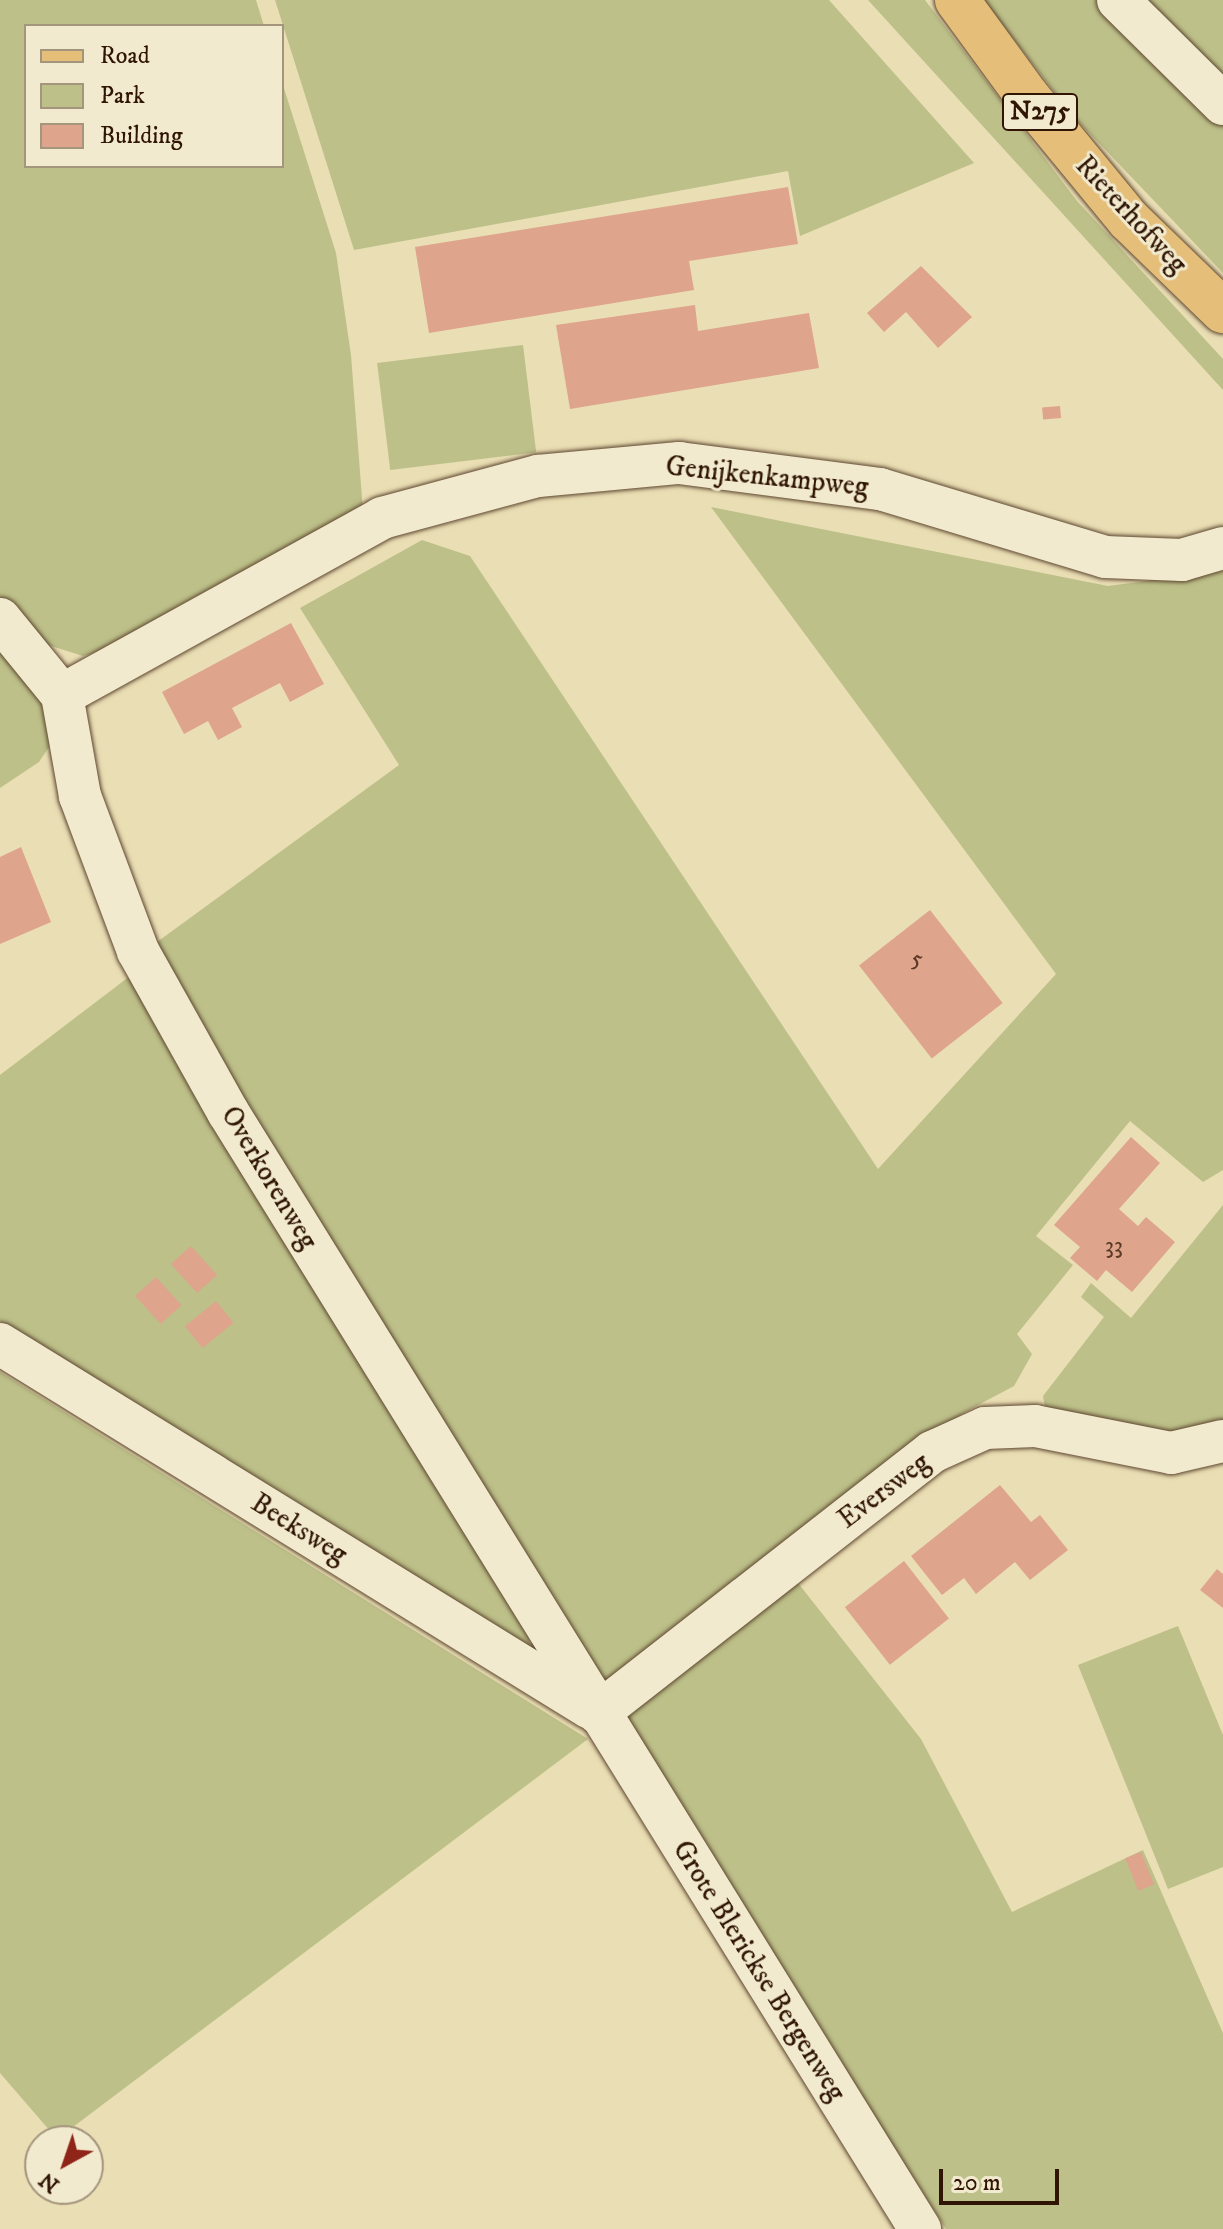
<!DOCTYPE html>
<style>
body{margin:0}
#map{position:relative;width:1223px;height:2229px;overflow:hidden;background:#eadeb4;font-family:"IM FELL DW Pica",serif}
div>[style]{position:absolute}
.green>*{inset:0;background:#bdc089;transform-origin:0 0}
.building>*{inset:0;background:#dea48c;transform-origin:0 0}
.roads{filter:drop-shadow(0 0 2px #5e4730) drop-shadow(0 0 2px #5e4730)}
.street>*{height:42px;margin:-21px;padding:0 21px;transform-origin:21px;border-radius:21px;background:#f1eace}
.primary>*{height:44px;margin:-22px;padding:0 22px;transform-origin:22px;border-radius:22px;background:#e5bf7a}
span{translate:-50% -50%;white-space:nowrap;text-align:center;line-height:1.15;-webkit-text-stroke:6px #f1eace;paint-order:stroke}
.number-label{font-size:24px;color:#5c3926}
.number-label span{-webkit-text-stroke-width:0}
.shield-label span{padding:2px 6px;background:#f1eace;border:2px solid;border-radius:6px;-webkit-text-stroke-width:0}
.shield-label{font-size:26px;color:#301504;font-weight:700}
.street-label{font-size:28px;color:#301504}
.legend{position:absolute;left:24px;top:24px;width:260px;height:144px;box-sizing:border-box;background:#f1eace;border:2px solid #a4957d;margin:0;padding:10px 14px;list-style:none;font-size:24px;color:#301504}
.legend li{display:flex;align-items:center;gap:16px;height:40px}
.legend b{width:40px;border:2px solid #a4957d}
.north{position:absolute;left:24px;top:2125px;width:80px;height:80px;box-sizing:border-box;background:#f1eace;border:2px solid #a4957d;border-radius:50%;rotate:220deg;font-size:22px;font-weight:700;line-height:32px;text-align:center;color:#301504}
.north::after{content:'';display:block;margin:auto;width:28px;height:36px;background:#8f2418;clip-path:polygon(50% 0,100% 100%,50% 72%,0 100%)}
.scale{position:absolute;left:939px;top:2169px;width:120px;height:36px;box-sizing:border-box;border:4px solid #301504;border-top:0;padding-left:10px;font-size:24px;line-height:28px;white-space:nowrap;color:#301504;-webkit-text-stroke:6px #f1eace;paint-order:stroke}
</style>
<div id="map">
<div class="green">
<i style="clip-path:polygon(0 0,256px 0,264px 26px,26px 26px,26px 166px,282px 166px,282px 82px,336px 253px,351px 355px,363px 511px,132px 642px,83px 656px,48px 645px,17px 621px,0 596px)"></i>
<i style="clip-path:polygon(275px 0,829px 0,974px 163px,800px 236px,788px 171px,354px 250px)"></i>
<i style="clip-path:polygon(868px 0,925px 0,1077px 201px,1223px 359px,1223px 390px)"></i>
<i style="clip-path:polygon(983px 0,1097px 0,1223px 123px,1223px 273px,1075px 118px)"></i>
<i style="clip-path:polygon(1140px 0,1223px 0,1223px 80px)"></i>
<i style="left:523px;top:345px;width:108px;height:147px;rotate:83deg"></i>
<i style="clip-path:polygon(711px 507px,1108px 586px,1223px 571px,1223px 1170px,1203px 1182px,1130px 1121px,1036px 1236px,1073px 1265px,1017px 1334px,1032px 1354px,1014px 1386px,963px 1413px,604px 1688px,240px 1108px,153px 945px,399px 765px,300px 608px,422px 540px,470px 556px,878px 1169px,1056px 974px)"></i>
<i style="clip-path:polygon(0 641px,45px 704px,55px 738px,39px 762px,0 788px)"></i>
<i style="clip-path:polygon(134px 973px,528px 1630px,530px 1654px,0 1321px,0 1075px)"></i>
<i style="clip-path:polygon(1223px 1205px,1223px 1429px,1184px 1436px,1045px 1408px,1043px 1396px,1104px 1317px,1081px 1297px,1091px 1283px,1131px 1318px)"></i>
<i style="clip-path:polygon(0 1372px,588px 1739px,57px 2139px,0 2073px)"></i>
<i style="clip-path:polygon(798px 1583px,921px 1739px,1012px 1912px,1143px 1850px,1223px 2033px,1223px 2229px,946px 2229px,620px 1716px)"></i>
<i style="clip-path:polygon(1178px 1626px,1223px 1735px,1223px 1867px,1168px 1889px,1078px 1665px)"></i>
</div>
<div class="building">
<i style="clip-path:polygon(788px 187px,798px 244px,689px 261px,694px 290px,429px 333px,415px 247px)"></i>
<i style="clip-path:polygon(921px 266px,972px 317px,938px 348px,906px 312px,884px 332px,867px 313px)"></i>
<i style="clip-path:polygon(695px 305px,698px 331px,809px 313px,819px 368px,570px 409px,556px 325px)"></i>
<i style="left:1060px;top:406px;width:12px;height:18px;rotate:85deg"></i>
<i style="clip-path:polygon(291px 623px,324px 684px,290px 702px,280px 683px,232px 708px,242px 727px,218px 740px,208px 721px,184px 734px,162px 692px)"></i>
<i style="clip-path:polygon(21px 847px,51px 922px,0 944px,0 857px)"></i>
<i style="left:930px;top:910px;width:118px;height:90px;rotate:52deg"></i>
<i style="clip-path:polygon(1131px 1137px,1160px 1163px,1119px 1209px,1138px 1226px,1146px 1217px,1175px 1242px,1132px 1292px,1106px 1270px,1097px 1281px,1070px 1258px,1080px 1247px,1054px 1225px)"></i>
<i style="left:191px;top:1246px;width:39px;height:27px;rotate:48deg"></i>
<i style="left:156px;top:1277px;width:38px;height:28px;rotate:48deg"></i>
<i style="left:216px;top:1301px;width:28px;height:40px;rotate:51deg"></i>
<i style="clip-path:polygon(1000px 1485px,1031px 1522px,1040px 1515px,1068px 1550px,1030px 1580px,1015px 1562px,976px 1594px,964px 1578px,942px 1595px,911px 1556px)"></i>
<i style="left:904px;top:1561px;width:73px;height:75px;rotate:52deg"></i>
<i style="clip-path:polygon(1217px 1569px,1223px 1574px,1223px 1608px,1200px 1590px)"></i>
<i style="left:1141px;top:1852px;width:35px;height:17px;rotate:68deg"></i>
</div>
<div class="roads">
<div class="street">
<i style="left:1118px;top:0;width:148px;rotate:44.7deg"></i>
<i style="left:0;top:619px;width:98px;rotate:50.8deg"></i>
<i style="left:62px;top:695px;width:103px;rotate:79.9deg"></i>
<i style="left:80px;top:796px;width:165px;rotate:69.5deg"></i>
<i style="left:138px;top:951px;width:184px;rotate:60.8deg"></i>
<i style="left:228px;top:1112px;width:1314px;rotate:58.22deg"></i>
<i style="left:62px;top:695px;width:366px;rotate:-28.9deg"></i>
<i style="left:382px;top:518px;width:162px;rotate:-15.1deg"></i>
<i style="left:538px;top:476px;width:142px;rotate:-5.3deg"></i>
<i style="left:679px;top:463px;width:203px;rotate:7.4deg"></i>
<i style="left:880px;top:489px;width:235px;rotate:16.8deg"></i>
<i style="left:1105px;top:557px;width:77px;rotate:2.2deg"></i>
<i style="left:1182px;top:560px;width:43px;rotate:-16.3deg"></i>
<i style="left:0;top:1344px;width:693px;rotate:31.67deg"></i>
<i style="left:598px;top:1713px;width:424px;rotate:-38deg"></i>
<i style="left:932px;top:1452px;width:58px;rotate:-24.4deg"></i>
<i style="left:985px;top:1428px;width:50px;rotate:-2.3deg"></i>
<i style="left:1035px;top:1426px;width:139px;rotate:11.2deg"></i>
<i style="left:1171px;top:1453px;width:53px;rotate:-13deg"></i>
</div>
<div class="primary">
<i style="left:957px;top:0;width:119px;rotate:53.9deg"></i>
<i style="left:1027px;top:96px;width:161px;rotate:50.6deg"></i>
<i style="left:1129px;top:220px;width:131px;rotate:44.1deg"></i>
</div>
</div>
<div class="number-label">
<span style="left:917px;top:960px">5</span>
<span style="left:1114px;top:1247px">33</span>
</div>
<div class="shield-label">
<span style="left:1040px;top:112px">N275</span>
</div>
<div class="street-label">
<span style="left:1131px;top:215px;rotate:47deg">Rieterhofweg</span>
<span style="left:767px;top:477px;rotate:6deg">Genijkenkampweg</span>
<span style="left:269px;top:1178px;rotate:59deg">Overkorenweg</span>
<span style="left:884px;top:1491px;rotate:-37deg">Eversweg</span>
<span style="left:299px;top:1529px;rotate:32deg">Beeksweg</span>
<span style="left:759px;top:1971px;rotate:58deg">Grote Blerickse Bergenweg</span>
</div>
<ul class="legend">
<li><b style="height:10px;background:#e5bf7a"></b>Road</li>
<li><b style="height:22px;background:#bdc089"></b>Park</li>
<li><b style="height:22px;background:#dea48c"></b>Building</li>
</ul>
<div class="north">N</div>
<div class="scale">20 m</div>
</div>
